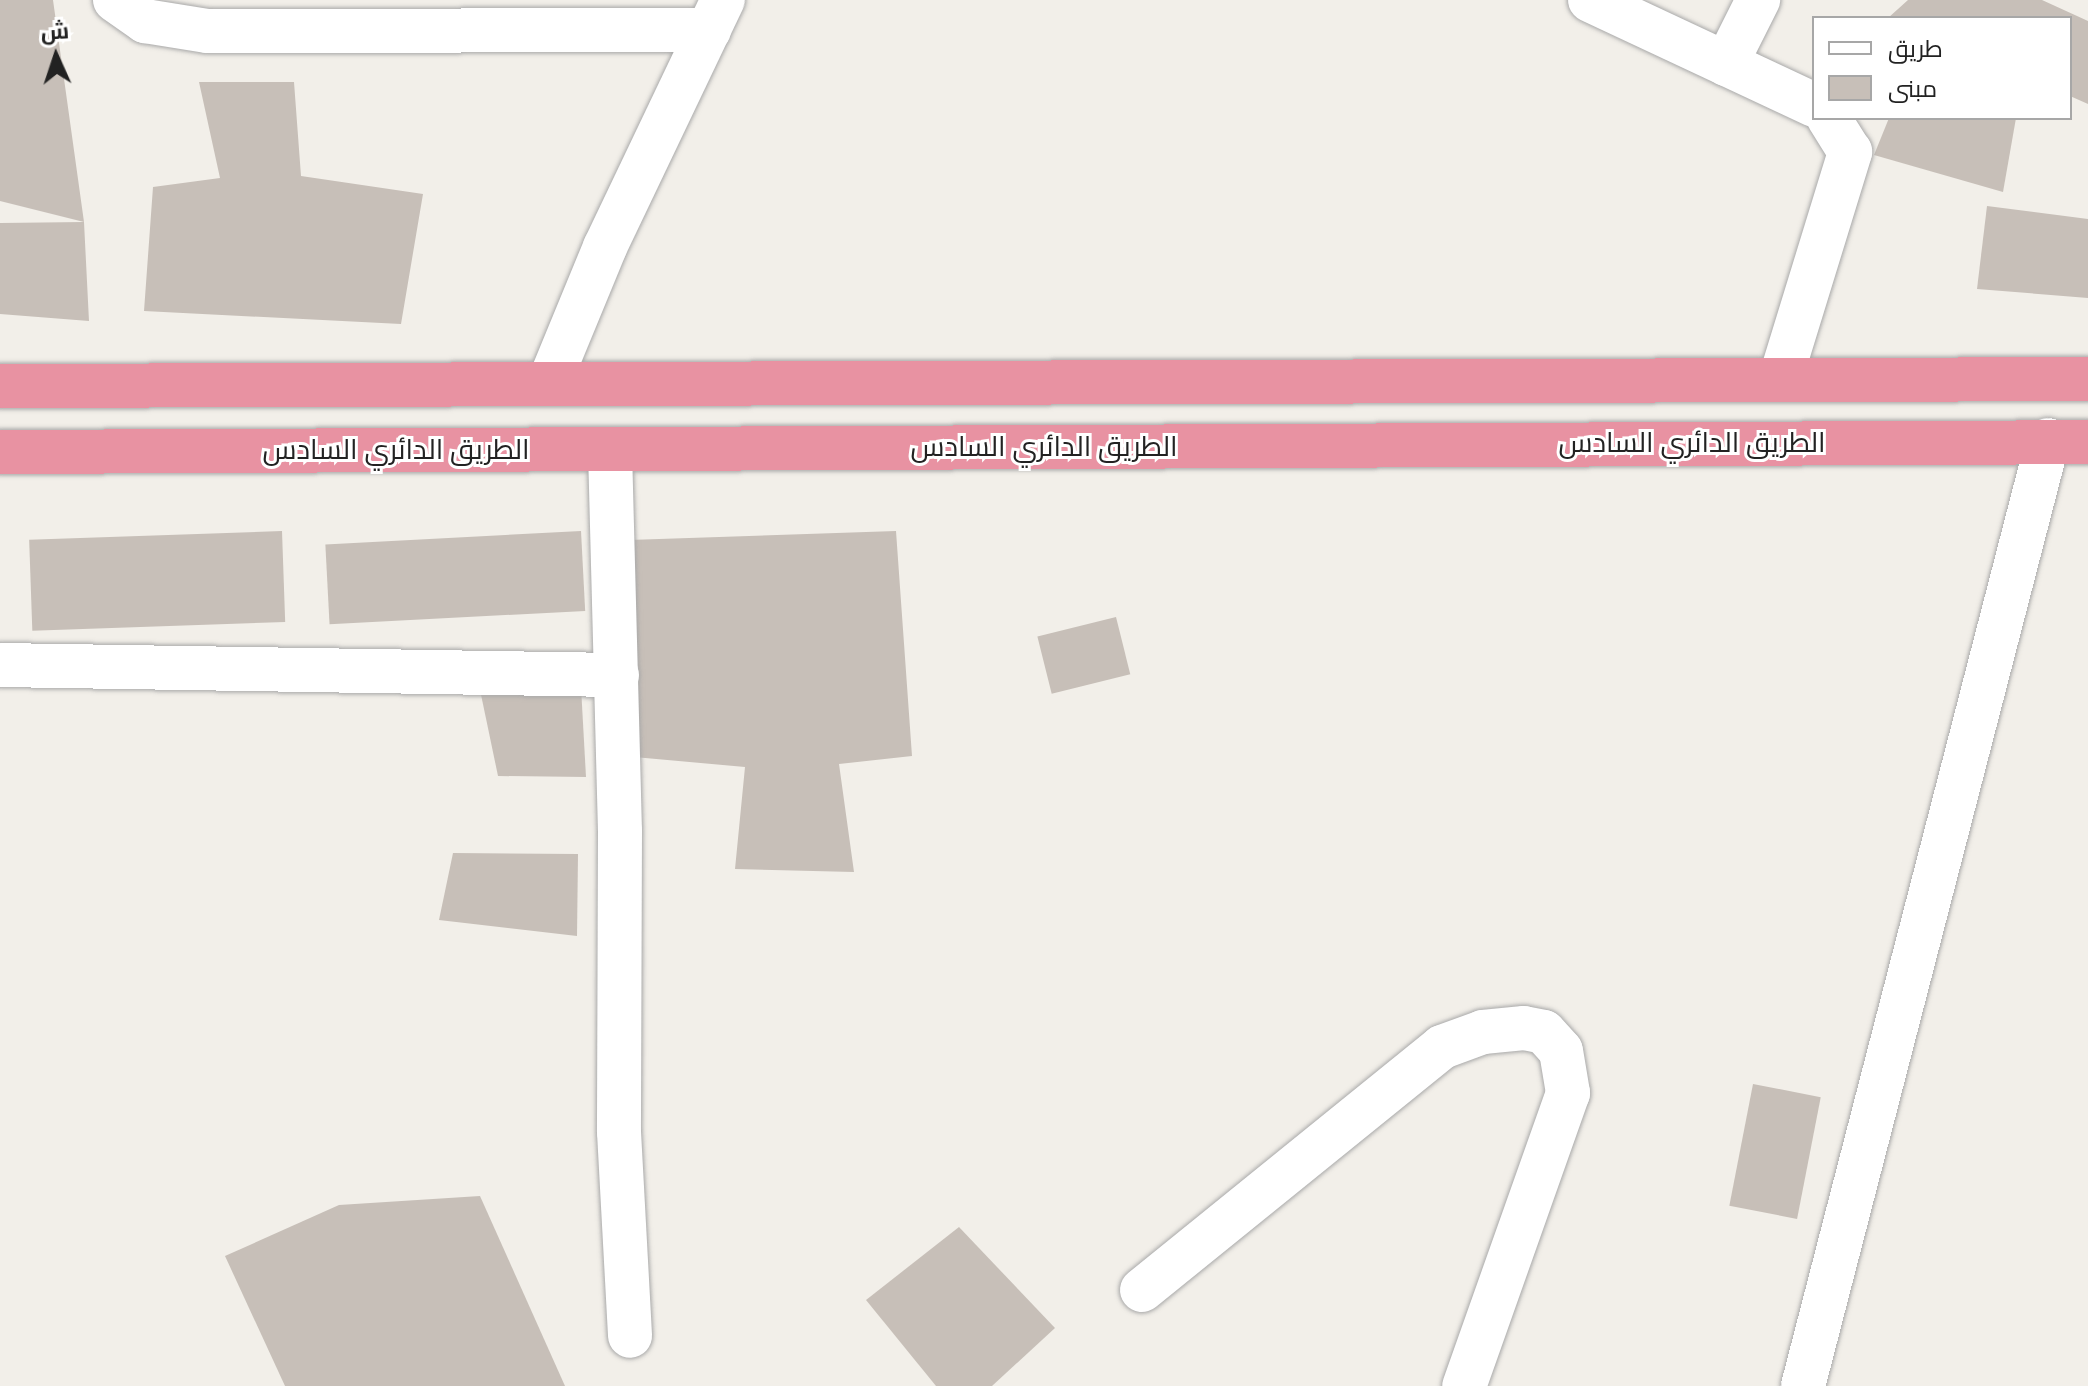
<!DOCTYPE html>
<meta charset="utf-8">
<style>
body{margin:0}
#map{position:relative;width:2088px;height:1386px;overflow:hidden;background:#f2efe9;font-family:Roboto,Cairo,sans-serif}
div>[style]{position:absolute}
.building>*{inset:0;background:#c7bfb8;transform-origin:0 0}
.roads{filter:drop-shadow(0 0 2px #a9a9a9) drop-shadow(0 0 2px #a9a9a9)}
.minor>*{height:44px;margin:-22px;padding:0 22px;transform-origin:22px;border-radius:22px;background:#fff}
.highway>*{height:44px;margin:-22px;padding:0 22px;transform-origin:22px;border-radius:22px;background:#e892a2}
span{translate:-50% -50%;white-space:nowrap;text-align:center;line-height:1.15;-webkit-text-stroke:6px #fff;paint-order:stroke}
.street-label{font-size:28px;color:#222}
.legend{position:absolute;left:1812px;top:16px;width:260px;height:104px;box-sizing:border-box;background:#fff;border:2px solid #a7a7a7;margin:0;padding:10px 14px;list-style:none;font-size:24px;color:#222}
.legend li{display:flex;align-items:center;gap:16px;height:40px}
.legend b{width:40px;border:2px solid #a7a7a7}
.north{position:absolute;left:16px;top:16px;width:80px;height:80px;-webkit-text-stroke:6px #fff;paint-order:stroke;rotate:357deg;font-size:22px;font-weight:700;line-height:32px;text-align:center;color:#222}
.north::after{content:'';display:block;margin:auto;width:28px;height:36px;background:#222;clip-path:polygon(50% 0,100% 100%,50% 72%,0 100%)}
</style>
<div id="map">
<div class="building">
<i style="clip-path:polygon(0 0,53px 0,84px 222px,89px 321px,0 314px,0 223px,84px 222px,0 201px)"></i>
<i style="clip-path:polygon(1908px 0,2042px 0,2088px 21px,2088px 104px,2070px 96px,2070px 18px,1888px 18px)"></i>
<i style="clip-path:polygon(199px 82px,294px 82px,301px 176px,423px 194px,401px 324px,144px 311px,153px 187px,220px 178px)"></i>
<i style="clip-path:polygon(1889px 118px,2016px 118px,2003px 192px,1874px 155px)"></i>
<i style="clip-path:polygon(1987px 206px,2088px 219px,2088px 298px,1977px 289px)"></i>
<i style="left:282px;top:531px;width:91px;height:253px;rotate:88deg"></i>
<i style="left:581px;top:531px;width:80px;height:256px;rotate:87deg"></i>
<i style="clip-path:polygon(896px 531px,912px 756px,839px 764px,854px 872px,735px 869px,745px 767px,623px 756px,629px 540px)"></i>
<i style="left:1116px;top:617px;width:59px;height:81px;rotate:76deg"></i>
<i style="clip-path:polygon(479px 685px,581px 687px,586px 777px,498px 776px)"></i>
<i style="clip-path:polygon(453px 853px,578px 854px,577px 936px,439px 920px)"></i>
<i style="left:1753px;top:1084px;width:69px;height:124px;rotate:11deg"></i>
<i style="clip-path:polygon(480px 1196px,565px 1386px,285px 1386px,225px 1256px,339px 1205px)"></i>
<i style="clip-path:polygon(959px 1227px,1055px 1328px,992px 1386px,936px 1386px,866px 1300px)"></i>
</div>
<div class="roads">
<div class="minor">
<i style="left:115px;top:0;width:37px;rotate:35deg"></i>
<i style="left:145px;top:21px;width:63px;rotate:9.2deg"></i>
<i style="left:207px;top:31px;width:502px;rotate:-0.11deg"></i>
<i style="left:1590px;top:0;width:247px;rotate:25.1deg"></i>
<i style="left:1726px;top:64px;width:72px;rotate:-63.4deg"></i>
<i style="left:1780px;top:380px;width:239px;rotate:-72.9deg"></i>
<i style="left:1850px;top:152px;width:40px;rotate:-122deg"></i>
<i style="left:549px;top:383px;width:147px;rotate:-67.6deg"></i>
<i style="left:605px;top:247px;width:274px;rotate:-64.5deg"></i>
<i style="left:610px;top:450px;width:381px;rotate:88.5deg"></i>
<i style="left:620px;top:831px;width:301px;rotate:90.2deg"></i>
<i style="left:619px;top:1132px;width:204px;rotate:86.9deg"></i>
<i style="left:0;top:665px;width:617px;rotate:0.93deg"></i>
<i style="left:1142px;top:1290px;width:386px;rotate:-39deg"></i>
<i style="left:1442px;top:1047px;width:44px;rotate:-20.1deg"></i>
<i style="left:1483px;top:1032px;width:41px;rotate:-5.6deg"></i>
<i style="left:1524px;top:1028px;width:20px;rotate:11deg"></i>
<i style="left:1544px;top:1032px;width:25px;rotate:48deg"></i>
<i style="left:1561px;top:1051px;width:43px;rotate:80.5deg"></i>
<i style="left:1568px;top:1093px;width:311px;rotate:109.5deg"></i>
<i style="left:1803px;top:1386px;width:977px;rotate:-75.48deg"></i>
</div>
<div class="highway">
<i style="left:0;top:386px;width:2088px;rotate:-0.19deg"></i>
<i style="left:0;top:452px;width:2088px;rotate:-0.27deg"></i>
</div>
</div>
<div class="street-label">
<span style="left:1692px;top:443px">الطريق الدائري السادس</span>
<span style="left:1044px;top:447px">الطريق الدائري السادس</span>
<span style="left:396px;top:450px">الطريق الدائري السادس</span>
</div>
<ul class="legend">
<li><b style="height:10px;background:#fff"></b>طريق</li>
<li><b style="height:22px;background:#c7bfb8"></b>مبنى</li>
</ul>
<div class="north">ش</div>
</div>
